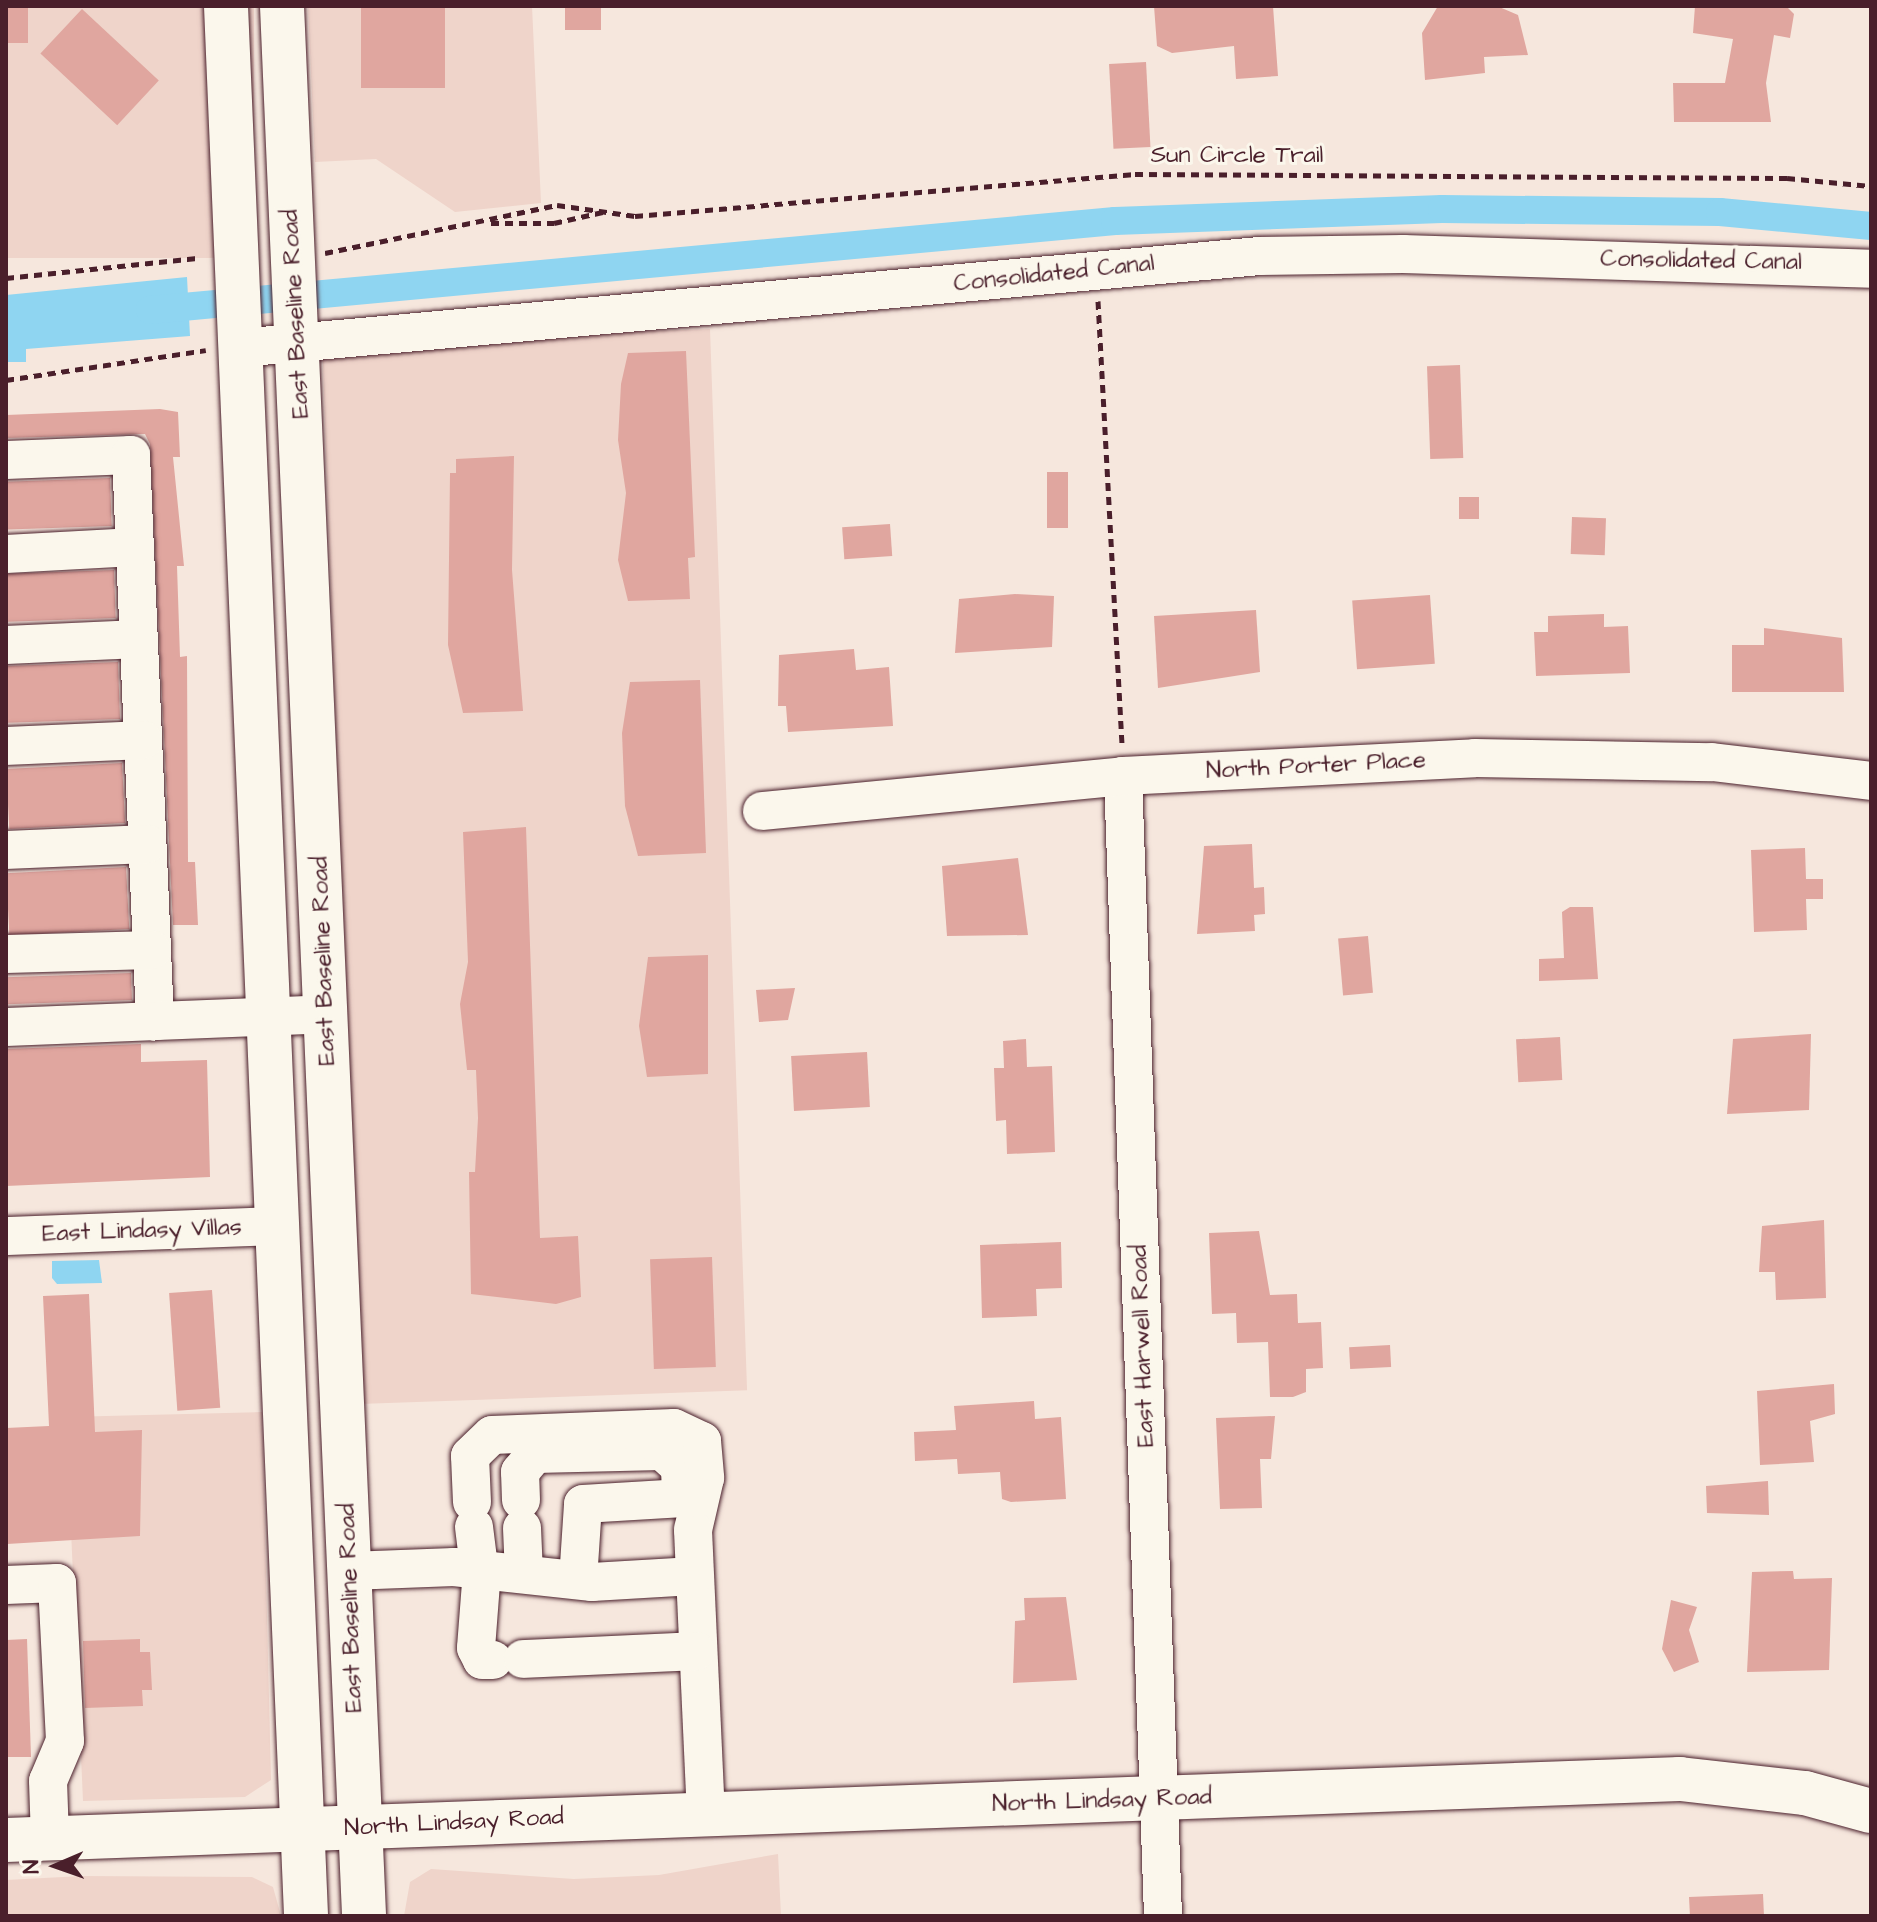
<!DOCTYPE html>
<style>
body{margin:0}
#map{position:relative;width:1877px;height:1922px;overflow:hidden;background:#f6e7dd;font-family:"Architects Daughter",sans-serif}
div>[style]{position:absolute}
.built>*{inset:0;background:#efd4ca;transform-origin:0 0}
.water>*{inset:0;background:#8fd5f1}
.canal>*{height:28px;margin:-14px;padding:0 14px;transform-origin:14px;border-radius:14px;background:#8fd5f1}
.building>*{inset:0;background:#e0a69f;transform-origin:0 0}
.path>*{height:5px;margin-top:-2.5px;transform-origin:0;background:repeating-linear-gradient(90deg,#4a1f2b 0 8px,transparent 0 14px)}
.roads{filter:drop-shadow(0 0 2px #4a1f2b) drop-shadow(0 0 2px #4a1f2b)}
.minor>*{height:38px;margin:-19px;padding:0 19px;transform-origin:19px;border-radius:19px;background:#fbf7ec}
.major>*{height:44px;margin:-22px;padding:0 22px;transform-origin:22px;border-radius:22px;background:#fbf7ec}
span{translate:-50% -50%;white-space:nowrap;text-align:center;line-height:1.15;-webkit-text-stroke:6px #fbf7ec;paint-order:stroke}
.street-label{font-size:24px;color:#4a1f2b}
.frame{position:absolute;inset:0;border:8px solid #4a1f2b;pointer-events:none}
.north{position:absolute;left:16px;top:1826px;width:80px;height:80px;-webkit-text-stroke:6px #fbf7ec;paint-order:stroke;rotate:268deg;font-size:22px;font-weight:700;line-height:32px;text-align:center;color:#4a1f2b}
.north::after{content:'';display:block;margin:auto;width:28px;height:36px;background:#4a1f2b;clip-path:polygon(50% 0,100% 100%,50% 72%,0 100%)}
</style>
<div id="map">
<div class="built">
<i style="left:6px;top:6px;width:248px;height:252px"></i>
<i style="clip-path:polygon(308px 6px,532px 6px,541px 203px,455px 212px,376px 159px,315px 162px)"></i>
<i style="left:710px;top:329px;width:1062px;height:388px;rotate:88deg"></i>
<i style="clip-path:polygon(262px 1412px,271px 1780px,245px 1797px,83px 1801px,66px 1417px)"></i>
<i style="clip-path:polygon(778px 1854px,781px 1916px,404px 1916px,410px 1882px,431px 1869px,574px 1879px,659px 1875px)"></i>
<i style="clip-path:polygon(82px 1876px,252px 1877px,273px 1887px,281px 1916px,6px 1916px,6px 1880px)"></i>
</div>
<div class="water">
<i style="clip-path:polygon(187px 277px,190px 336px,26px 349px,26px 362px,6px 362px,6px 295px)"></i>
<i style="clip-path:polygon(99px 1260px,102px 1283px,57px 1284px,52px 1278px,52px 1261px)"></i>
</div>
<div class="canal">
<i style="left:150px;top:310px;width:969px;rotate:-5.27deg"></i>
<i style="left:1115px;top:221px;width:327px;rotate:-2.1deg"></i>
<i style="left:1442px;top:209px;width:278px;rotate:0.6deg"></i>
<i style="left:1720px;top:212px;width:152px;rotate:5.3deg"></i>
</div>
<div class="building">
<i style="left:6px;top:6px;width:22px;height:37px"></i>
<i style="left:361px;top:6px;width:84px;height:82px"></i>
<i style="left:565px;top:6px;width:36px;height:24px"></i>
<i style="clip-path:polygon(1154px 6px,1273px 6px,1278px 76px,1236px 79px,1234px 46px,1172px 53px,1157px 46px)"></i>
<i style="clip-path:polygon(1438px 6px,1497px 6px,1518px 15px,1528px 55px,1484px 57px,1485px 73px,1425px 80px,1422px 33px)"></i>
<i style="clip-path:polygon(1695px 6px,1786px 6px,1794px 14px,1790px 38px,1774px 35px,1766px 83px,1771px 122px,1674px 122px,1673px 83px,1725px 83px,1733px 39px,1693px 33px)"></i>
<i style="left:82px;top:9px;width:105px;height:61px;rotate:43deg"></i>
<i style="left:1146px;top:62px;width:85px;height:37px;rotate:87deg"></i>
<i style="clip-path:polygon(686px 351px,695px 557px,688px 558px,690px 599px,628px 601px,618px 560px,626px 493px,618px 440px,621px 384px,628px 353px)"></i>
<i style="left:1460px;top:365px;width:93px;height:33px;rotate:88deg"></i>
<i style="clip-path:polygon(160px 409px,178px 412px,180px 457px,173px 457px,184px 566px,177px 566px,180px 657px,187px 656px,188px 862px,195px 862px,198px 925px,173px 925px,150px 444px,145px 434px,6px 438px,6px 415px)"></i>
<i style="clip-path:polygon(514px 456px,512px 570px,523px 711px,463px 713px,448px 645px,450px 473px,456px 473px,456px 459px)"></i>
<i style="left:1047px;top:472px;width:21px;height:56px"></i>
<i style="left:110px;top:478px;width:48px;height:104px;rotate:88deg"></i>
<i style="left:1479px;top:497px;width:22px;height:20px;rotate:90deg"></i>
<i style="left:1572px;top:517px;width:34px;height:37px;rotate:2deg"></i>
<i style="left:890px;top:524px;width:32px;height:48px;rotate:86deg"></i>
<i style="left:114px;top:570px;width:48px;height:108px;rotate:88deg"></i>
<i style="clip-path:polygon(1015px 594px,1054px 596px,1052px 647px,955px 653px,959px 599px)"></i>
<i style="left:1430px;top:595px;width:69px;height:78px;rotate:86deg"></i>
<i style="clip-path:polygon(1256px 610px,1260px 672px,1158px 688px,1154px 616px)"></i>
<i style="clip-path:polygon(1604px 614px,1604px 627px,1628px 626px,1630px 673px,1536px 676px,1534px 632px,1548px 632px,1548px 616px)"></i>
<i style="clip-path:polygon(1764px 628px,1842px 638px,1844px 692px,1732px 692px,1732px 645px,1764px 645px)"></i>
<i style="clip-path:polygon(854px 649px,856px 670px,889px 667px,893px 726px,788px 732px,786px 706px,778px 706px,779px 655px)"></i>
<i style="left:118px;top:662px;width:57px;height:112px;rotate:88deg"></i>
<i style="clip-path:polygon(700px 680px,706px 853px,638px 856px,625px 806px,622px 733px,630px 682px)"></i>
<i style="left:122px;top:763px;width:60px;height:116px;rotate:87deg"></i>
<i style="clip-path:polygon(526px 827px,540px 1238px,578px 1236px,581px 1297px,556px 1304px,471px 1294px,469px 1172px,475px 1172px,478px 1118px,476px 1070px,467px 1070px,460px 1004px,468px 962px,463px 832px)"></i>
<i style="clip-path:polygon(1252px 844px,1254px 888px,1264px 887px,1265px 914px,1254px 915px,1255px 931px,1197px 934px,1204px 846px)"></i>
<i style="clip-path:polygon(1805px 848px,1806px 879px,1823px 879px,1823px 899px,1806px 899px,1807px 930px,1754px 932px,1751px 850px)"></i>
<i style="clip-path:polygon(1018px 858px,1028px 935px,947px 936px,942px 866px)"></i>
<i style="left:126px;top:867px;width:62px;height:120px;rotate:87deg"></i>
<i style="clip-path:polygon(1570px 907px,1593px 907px,1598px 979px,1539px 981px,1539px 959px,1564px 958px,1562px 912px)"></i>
<i style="left:1368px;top:936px;width:57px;height:30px;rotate:85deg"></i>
<i style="clip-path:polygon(708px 955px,708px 1074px,647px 1077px,639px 1026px,648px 957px)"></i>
<i style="left:131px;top:973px;width:27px;height:125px;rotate:88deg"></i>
<i style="clip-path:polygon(795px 988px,788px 1020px,759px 1022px,756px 990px)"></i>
<i style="clip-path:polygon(1811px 1034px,1809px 1110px,1727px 1114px,1733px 1039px)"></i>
<i style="left:1560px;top:1037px;width:43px;height:44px;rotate:87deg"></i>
<i style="clip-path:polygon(1026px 1039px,1027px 1067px,1052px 1066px,1055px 1152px,1007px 1154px,1006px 1120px,996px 1121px,994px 1068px,1004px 1068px,1003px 1041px)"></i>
<i style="clip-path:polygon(141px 1044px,141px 1062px,207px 1060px,210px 1177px,6px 1186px,6px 1049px)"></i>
<i style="left:867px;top:1052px;width:55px;height:76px;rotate:87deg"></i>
<i style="clip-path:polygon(1824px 1220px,1826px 1298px,1776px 1300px,1775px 1272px,1759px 1272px,1762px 1226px)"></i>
<i style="clip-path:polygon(1259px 1231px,1270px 1295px,1297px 1294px,1298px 1323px,1321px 1322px,1323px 1368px,1306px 1369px,1306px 1392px,1293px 1397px,1270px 1397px,1268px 1342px,1237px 1343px,1236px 1313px,1212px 1314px,1209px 1233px)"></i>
<i style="clip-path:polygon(1061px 1242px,1062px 1288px,1036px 1289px,1037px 1316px,982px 1318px,980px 1245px)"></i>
<i style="left:712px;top:1257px;width:110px;height:62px;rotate:88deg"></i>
<i style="left:212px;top:1290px;width:118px;height:43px;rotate:86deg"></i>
<i style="clip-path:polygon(89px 1294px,95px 1432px,142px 1430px,140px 1536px,7px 1544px,6px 1428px,49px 1426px,43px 1296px)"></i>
<i style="left:1390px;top:1345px;width:22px;height:41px;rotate:87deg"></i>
<i style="clip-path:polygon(1834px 1384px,1835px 1414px,1810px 1421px,1814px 1462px,1760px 1465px,1757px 1391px)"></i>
<i style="clip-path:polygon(1034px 1401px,1035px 1419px,1061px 1417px,1066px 1499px,1011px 1502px,1002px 1499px,1000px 1472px,958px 1474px,957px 1459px,915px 1461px,914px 1432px,956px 1430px,954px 1406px)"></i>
<i style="clip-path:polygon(1275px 1416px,1271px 1459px,1260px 1459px,1262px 1508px,1220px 1509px,1216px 1418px)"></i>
<i style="clip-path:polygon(1768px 1481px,1769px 1515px,1707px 1513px,1706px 1486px)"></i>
<i style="clip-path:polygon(1793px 1571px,1794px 1579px,1832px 1578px,1829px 1670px,1747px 1672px,1752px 1572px)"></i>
<i style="clip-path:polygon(1066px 1597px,1077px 1680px,1013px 1683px,1015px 1621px,1025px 1620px,1024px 1598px)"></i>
<i style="clip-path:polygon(1671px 1600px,1697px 1607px,1689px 1630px,1699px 1662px,1674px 1672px,1662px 1649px)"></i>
<i style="clip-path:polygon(27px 1639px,31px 1757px,6px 1757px,6px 1640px)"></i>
<i style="clip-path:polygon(140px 1639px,140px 1652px,150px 1652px,152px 1690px,142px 1690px,143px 1706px,85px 1708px,83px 1641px)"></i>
<i style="clip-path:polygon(1763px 1894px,1764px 1916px,1690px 1916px,1689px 1897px)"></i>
</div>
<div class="path">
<i style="left:491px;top:223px;width:63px"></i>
<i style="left:554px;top:223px;width:50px;rotate:-12.7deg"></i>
<i style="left:325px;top:253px;width:237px;rotate:-11.7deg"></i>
<i style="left:557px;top:205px;width:79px;rotate:8deg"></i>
<i style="left:635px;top:216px;width:502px;rotate:-4.8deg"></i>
<i style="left:1135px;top:174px;width:652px;rotate:0.35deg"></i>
<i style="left:1787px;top:178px;width:84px;rotate:5.4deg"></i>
<i style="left:6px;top:278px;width:192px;rotate:-6deg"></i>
<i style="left:1098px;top:301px;width:446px;rotate:86.9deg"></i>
<i style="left:6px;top:380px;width:202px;rotate:-8.5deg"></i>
</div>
<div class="roads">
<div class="minor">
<i style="left:239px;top:348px;width:1024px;rotate:-5.15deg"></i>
<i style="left:1259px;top:256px;width:144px;rotate:-0.8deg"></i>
<i style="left:1403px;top:254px;width:468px;rotate:1.8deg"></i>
<i style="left:6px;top:460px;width:125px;rotate:-2.3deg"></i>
<i style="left:131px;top:455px;width:567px;rotate:87.57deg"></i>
<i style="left:6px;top:554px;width:129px;rotate:-3.1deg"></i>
<i style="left:6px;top:645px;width:133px;rotate:-2.6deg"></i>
<i style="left:6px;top:746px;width:137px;rotate:-2.5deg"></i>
<i style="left:1123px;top:776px;width:1141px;rotate:87.99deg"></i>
<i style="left:762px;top:811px;width:363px;rotate:-5.5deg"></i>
<i style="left:1123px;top:776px;width:352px;rotate:-2.9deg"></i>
<i style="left:1475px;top:758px;width:237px;rotate:1deg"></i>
<i style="left:1712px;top:762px;width:160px;rotate:6.8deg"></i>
<i style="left:6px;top:850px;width:141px;rotate:-2.4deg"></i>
<i style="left:6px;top:954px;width:146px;rotate:-1.6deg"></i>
<i style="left:6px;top:1027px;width:320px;rotate:-2.3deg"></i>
<i style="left:6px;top:1236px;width:272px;rotate:-2.1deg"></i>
<i style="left:521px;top:1500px;width:28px;rotate:-92deg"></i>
<i style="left:520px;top:1472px;width:23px;rotate:-50deg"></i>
<i style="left:535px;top:1454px;width:127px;rotate:-1.4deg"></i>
<i style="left:662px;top:1451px;width:24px;rotate:42deg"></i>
<i style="left:680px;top:1467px;width:31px;rotate:88deg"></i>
<i style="left:472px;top:1502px;width:46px;rotate:-92.5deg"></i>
<i style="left:470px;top:1456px;width:30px;rotate:-44deg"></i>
<i style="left:492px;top:1435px;width:182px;rotate:-2.2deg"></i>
<i style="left:674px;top:1428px;width:31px;rotate:25deg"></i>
<i style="left:702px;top:1441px;width:37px;rotate:85deg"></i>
<i style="left:705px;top:1478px;width:53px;rotate:103deg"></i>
<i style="left:693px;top:1530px;width:283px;rotate:87.4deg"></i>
<i style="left:474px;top:1527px;width:56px;rotate:82.9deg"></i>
<i style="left:481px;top:1583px;width:65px;rotate:94.4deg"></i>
<i style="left:476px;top:1648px;width:13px;rotate:63deg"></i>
<i style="left:482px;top:1660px;width:11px"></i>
<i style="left:522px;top:1528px;width:46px;rotate:87.5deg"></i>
<i style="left:349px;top:1571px;width:105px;rotate:-2.2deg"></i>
<i style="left:454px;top:1567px;width:139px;rotate:6.2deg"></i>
<i style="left:592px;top:1582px;width:102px;rotate:-3.4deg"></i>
<i style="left:578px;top:1580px;width:76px;rotate:-86.2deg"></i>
<i style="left:583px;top:1504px;width:117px;rotate:-3.4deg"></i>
<i style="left:6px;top:1585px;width:51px;rotate:-2.2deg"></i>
<i style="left:57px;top:1583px;width:158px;rotate:87.1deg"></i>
<i style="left:65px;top:1741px;width:43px;rotate:113deg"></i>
<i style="left:48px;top:1781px;width:57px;rotate:88deg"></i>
<i style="left:523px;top:1659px;width:173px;rotate:-2.6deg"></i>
</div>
<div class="major">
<i style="left:226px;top:6px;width:1912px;rotate:87.6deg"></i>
<i style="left:282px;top:6px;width:1912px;rotate:87.54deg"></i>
<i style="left:6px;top:1840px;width:1675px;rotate:-2.09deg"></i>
<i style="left:1680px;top:1779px;width:126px;rotate:6.4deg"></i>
<i style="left:1805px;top:1793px;width:68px;rotate:15.3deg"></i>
</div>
</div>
<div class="street-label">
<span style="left:1237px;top:156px">Sun Circle Trail</span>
<span style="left:1701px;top:261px;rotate:1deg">Consolidated Canal</span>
<span style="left:1054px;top:274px;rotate:-6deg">Consolidated Canal</span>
<span style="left:296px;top:314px;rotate:-93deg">East Baseline Road</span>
<span style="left:1316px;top:766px;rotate:-3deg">North Porter Place</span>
<span style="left:324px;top:961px;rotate:-92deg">East Baseline Road</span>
<span style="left:142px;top:1231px;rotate:-2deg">East Lindasy Villas</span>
<span style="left:1143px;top:1346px;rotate:-92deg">East Harwell Road</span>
<span style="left:351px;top:1608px;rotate:-92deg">East Baseline Road</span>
<span style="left:1102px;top:1801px;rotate:-2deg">North Lindsay Road</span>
<span style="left:454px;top:1823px;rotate:-3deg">North Lindsay Road</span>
</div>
<div class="frame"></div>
<div class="north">N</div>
</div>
